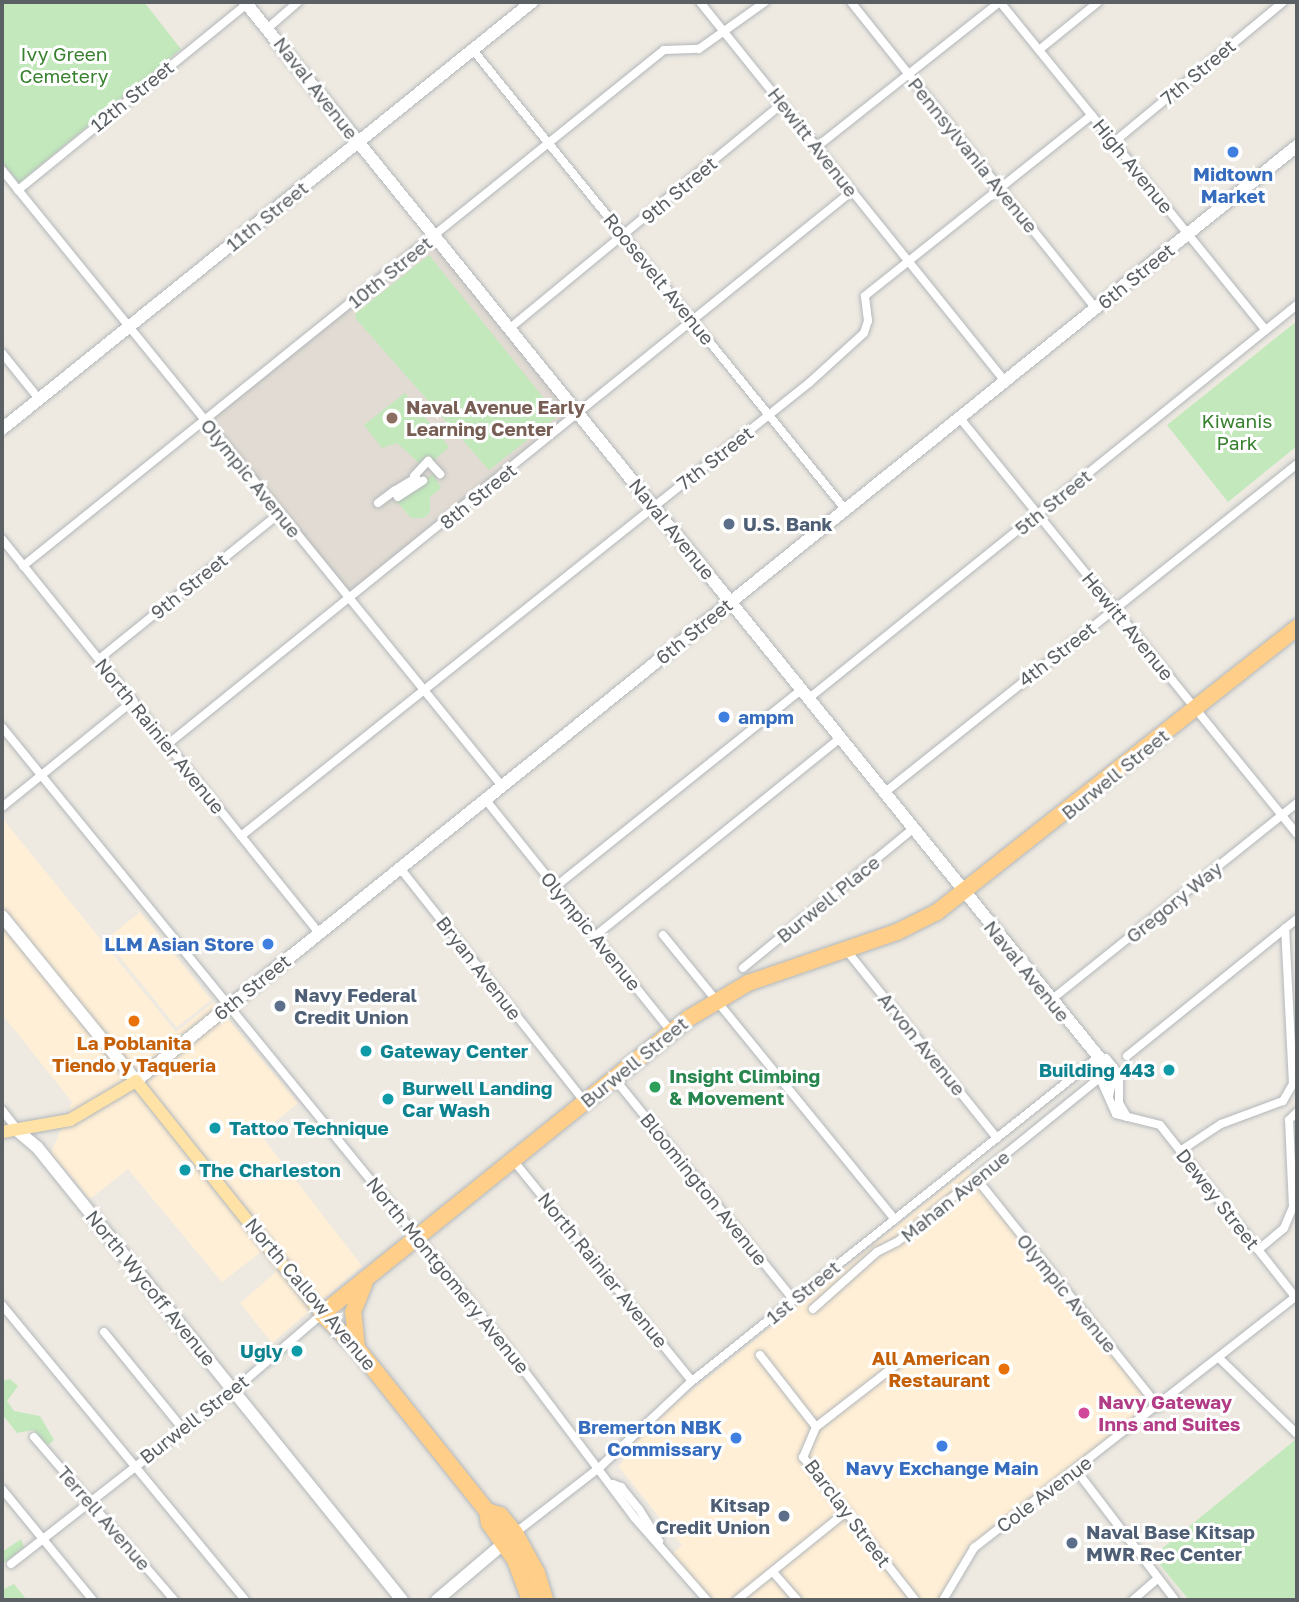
<!DOCTYPE html>
<style>
body{margin:0}
#map{position:relative;width:1299px;height:1602px;overflow:hidden;background:#eeeae2;font-family:"Golos Text",sans-serif}
div>[style]{position:absolute}
.commercial>*{inset:0;background:#ffefd6;transform-origin:0 0}
.education>*{inset:0;background:#e1dbd3;transform-origin:0 0}
.green>*{inset:0;background:#c3e8bc}
.roads{filter:drop-shadow(0 0 2px #b3b7ba) drop-shadow(0 0 2px #b3b7ba)}
.street>*{height:8px;margin:-4px;padding:0 4px;transform-origin:4px;border-radius:4px;background:#fff}
.secondary>*{height:12px;margin:-6px;padding:0 6px;transform-origin:6px;border-radius:6px;background:#fff}
.primary>*{height:12px;margin:-6px;padding:0 6px;transform-origin:6px;border-radius:6px;background:#ffe3a6}
.highway>*{height:16px;margin:-8px;padding:0 8px;transform-origin:8px;border-radius:8px;background:#ffce88}
.dots>*{width:19px;height:19px;translate:-50% -50%;box-sizing:border-box;border:4px solid #fff;border-radius:50%}
span{translate:-50% -50%;white-space:nowrap;text-align:center;line-height:1.15;-webkit-text-stroke:6px #fff;paint-order:stroke}
.park-label{font-size:19px;color:#37812e}
.street-label{font-size:19px;color:#5a6064}
.shop-label{font-size:19px;color:#366cbe;font-weight:700}
.left{translate:0 -50%;text-align:left}
.right{translate:-100% -50%;text-align:right}
.education-label{font-size:19px;color:#785e54;font-weight:700}
.service-label{font-size:19px;color:#4e5e75;font-weight:700}
.food-label{font-size:19px;color:#c56008;font-weight:700}
.culture-label{font-size:19px;color:#0d838f;font-weight:700}
.leisure-label{font-size:19px;color:#27864d;font-weight:700}
.hotel-label{font-size:19px;color:#b23c85;font-weight:700}
.frame{position:absolute;inset:0;border:4px solid #5a6064;pointer-events:none}
</style>
<div id="map">
<div class="commercial">
<i style="clip-path:polygon(2px 818px,176px 1032px,214px 1002px,298px 1103px,260px 1134px,362px 1266px,272px 1343px,240px 1303px,276px 1272px,261px 1252px,222px 1282px,128px 1169px,90px 1199px,51px 1153px,72px 1102px,2px 1014px)"></i>
<i style="left:140px;top:912px;width:113px;height:44px;rotate:51deg"></i>
<i style="clip-path:polygon(968px 1169px,1159px 1407px,985px 1538px,942px 1600px,707px 1600px,671px 1555px,682px 1545px,619px 1467px,641px 1431px)"></i>
</div>
<div class="education">
<i style="left:435px;top:236px;width:230px;height:295px;rotate:51deg"></i>
</div>
<div class="green">
<i style="clip-path:polygon(2px 2px,144px 2px,181px 49px,19px 183px,2px 162px)"></i>
<i style="clip-path:polygon(429px 255px,558px 416px,489px 470px,356px 319px,355px 314px)"></i>
<i style="clip-path:polygon(1297px 321px,1297px 446px,1228px 502px,1167px 425px)"></i>
<i style="clip-path:polygon(405px 393px,449px 447px,431px 463px,421px 465px,397px 443px,382px 448px,364px 425px)"></i>
<i style="clip-path:polygon(433px 474px,441px 488px,430px 497px,430px 512px,424px 518px,411px 518px,396px 501px)"></i>
<i style="clip-path:polygon(10px 1379px,18px 1386px,7px 1401px,14px 1411px,40px 1416px,54px 1440px,48px 1445px,33px 1430px,17px 1433px,2px 1414px,2px 1381px)"></i>
<i style="clip-path:polygon(1295px 1440px,1297px 1600px,1189px 1600px,1153px 1556px)"></i>
<i style="clip-path:polygon(21px 1539px,24px 1547px,2px 1565px,2px 1552px)"></i>
<i style="clip-path:polygon(14px 1584px,27px 1600px,2px 1600px,2px 1590px)"></i>
</div>
<div class="roads">
<div class="street">
<i style="left:700px;top:2px;width:486px;rotate:51.2deg"></i>
<i style="left:851px;top:2px;width:391px;rotate:51.4deg"></i>
<i style="left:1000px;top:2px;width:422px;rotate:51deg"></i>
<i style="left:268px;top:28px;width:40px;rotate:-41deg"></i>
<i style="left:473px;top:50px;width:591px;rotate:50.98deg"></i>
<i style="left:1039px;top:50px;width:76px;rotate:-39.1deg"></i>
<i style="left:1114px;top:142px;width:219px;rotate:-39.6deg"></i>
<i style="left:818px;top:146px;width:232px;rotate:-38.4deg"></i>
<i style="left:2px;top:170px;width:792px;rotate:50.94deg"></i>
<i style="left:18px;top:190px;width:295px;rotate:-39.1deg"></i>
<i style="left:510px;top:328px;width:352px;rotate:-39.5deg"></i>
<i style="left:2px;top:353px;width:59px;rotate:51.2deg"></i>
<i style="left:959px;top:417px;width:537px;rotate:50.97deg"></i>
<i style="left:414px;top:476px;width:21px;rotate:-47deg"></i>
<i style="left:428px;top:461px;width:18px;rotate:47deg"></i>
<i style="left:394px;top:491px;width:26px;rotate:-31deg"></i>
<i style="left:378px;top:503px;width:20px;rotate:-37deg"></i>
<i style="left:394px;top:491px;width:7px;rotate:56deg"></i>
<i style="left:398px;top:497px;width:30px;rotate:-33deg"></i>
<i style="left:2px;top:539px;width:506px;rotate:51.18deg"></i>
<i style="left:23px;top:566px;width:823px;rotate:-38.83deg"></i>
<i style="left:664px;top:50px;width:35px;rotate:-2deg"></i>
<i style="left:699px;top:49px;width:81px;rotate:-35.5deg"></i>
<i style="left:99px;top:659px;width:233px;rotate:-38.9deg"></i>
<i style="left:808px;top:699px;width:628px;rotate:-38.86deg"></i>
<i style="left:2px;top:727px;width:802px;rotate:50.87deg"></i>
<i style="left:508px;top:1349px;width:210px;rotate:53.1deg"></i>
<i style="left:634px;top:1517px;width:111px;rotate:48.7deg"></i>
<i style="left:168px;top:744px;width:878px;rotate:-38.95deg"></i>
<i style="left:884px;top:793px;width:528px;rotate:-38.54deg"></i>
<i style="left:485px;top:799px;width:297px;rotate:51.3deg"></i>
<i style="left:2px;top:807px;width:169px;rotate:-39deg"></i>
<i style="left:241px;top:836px;width:727px;rotate:-38.57deg"></i>
<i style="left:809px;top:383px;width:74px;rotate:-42.3deg"></i>
<i style="left:864px;top:333px;width:13px;rotate:-72deg"></i>
<i style="left:868px;top:321px;width:25px;rotate:-97deg"></i>
<i style="left:865px;top:296px;width:290px;rotate:-38.6deg"></i>
<i style="left:400px;top:868px;width:298px;rotate:51.7deg"></i>
<i style="left:555px;top:887px;width:315px;rotate:-38.7deg"></i>
<i style="left:663px;top:935px;width:367px;rotate:50.8deg"></i>
<i style="left:595px;top:936px;width:315px;rotate:-38.9deg"></i>
<i style="left:847px;top:951px;width:240px;rotate:51.3deg"></i>
<i style="left:743px;top:968px;width:220px;rotate:-39.3deg"></i>
<i style="left:1051px;top:1000px;width:315px;rotate:-38.7deg"></i>
<i style="left:1127px;top:1056px;width:218px;rotate:-38.9deg"></i>
<i style="left:1106px;top:1058px;width:21px;rotate:51deg"></i>
<i style="left:1119px;top:1074px;width:29px;rotate:90deg"></i>
<i style="left:1119px;top:1103px;width:16px;rotate:60deg"></i>
<i style="left:1103px;top:1062px;width:17px;rotate:54deg"></i>
<i style="left:1113px;top:1076px;width:21px;rotate:101deg"></i>
<i style="left:1095px;top:1067px;width:51px;rotate:65.9deg"></i>
<i style="left:1116px;top:1114px;width:45px;rotate:14deg"></i>
<i style="left:1160px;top:1125px;width:221px;rotate:51.8deg"></i>
<i style="left:614px;top:1078px;width:286px;rotate:51deg"></i>
<i style="left:2px;top:1110px;width:28px;rotate:52deg"></i>
<i style="left:1180px;top:1151px;width:49px;rotate:-33.4deg"></i>
<i style="left:1221px;top:1124px;width:66px;rotate:-20.4deg"></i>
<i style="left:1283px;top:1101px;width:20px;rotate:-60deg"></i>
<i style="left:1293px;top:1084px;width:156px;rotate:-92.9deg"></i>
<i style="left:513px;top:1160px;width:284px;rotate:51deg"></i>
<i style="left:976px;top:1178px;width:293px;rotate:51.4deg"></i>
<i style="left:1258px;top:1250px;width:34px;rotate:-40deg"></i>
<i style="left:1284px;top:1228px;width:23px;rotate:-67deg"></i>
<i style="left:1293px;top:1207px;width:87px;rotate:-92.6deg"></i>
<i style="left:1289px;top:1120px;width:11px;rotate:-45deg"></i>
<i style="left:2px;top:1305px;width:382px;rotate:50.5deg"></i>
<i style="left:813px;top:1309px;width:86px;rotate:-41.7deg"></i>
<i style="left:877px;top:1252px;width:22px;rotate:-27deg"></i>
<i style="left:897px;top:1242px;width:256px;rotate:-39deg"></i>
<i style="left:104px;top:1332px;width:124px;rotate:50.9deg"></i>
<i style="left:760px;top:1355px;width:91px;rotate:52.1deg"></i>
<i style="left:816px;top:1427px;width:33px;rotate:113deg"></i>
<i style="left:803px;top:1457px;width:182px;rotate:51.9deg"></i>
<i style="left:1220px;top:1359px;width:107px;rotate:44.2deg"></i>
<i style="left:816px;top:1427px;width:101px;rotate:-37.8deg"></i>
<i style="left:34px;top:1437px;width:215px;rotate:49.3deg"></i>
<i style="left:1076px;top:1470px;width:163px;rotate:52.7deg"></i>
<i style="left:613px;top:1484px;width:9px;rotate:21deg"></i>
<i style="left:621px;top:1487px;width:28px;rotate:51deg"></i>
<i style="left:639px;top:1509px;width:38px;rotate:58deg"></i>
<i style="left:2px;top:1489px;width:144px;rotate:50.7deg"></i>
<i style="left:515px;top:1533px;width:108px;rotate:-37.8deg"></i>
<i style="left:600px;top:1467px;width:126px;rotate:-43.1deg"></i>
<i style="left:692px;top:1381px;width:518px;rotate:-38.57deg"></i>
<i style="left:11px;top:1564px;width:283px;rotate:-38deg"></i>
<i style="left:234px;top:1390px;width:116px;rotate:-40.8deg"></i>
<i style="left:773px;top:1572px;width:37px;rotate:49deg"></i>
<i style="left:737px;top:1600px;width:139px;rotate:-38.9deg"></i>
<i style="left:943px;top:1600px;width:61px;rotate:-59.2deg"></i>
<i style="left:974px;top:1548px;width:407px;rotate:-38deg"></i>
<i style="left:1133px;top:1600px;width:32px;rotate:-41deg"></i>
</div>
<div class="secondary">
<i style="left:245px;top:2px;width:1362px;rotate:51.02deg"></i>
<i style="left:2px;top:429px;width:681px;rotate:-38.86deg"></i>
<i style="left:2px;top:916px;width:213px;rotate:50.9deg"></i>
<i style="left:136px;top:1081px;width:1491px;rotate:-38.85deg"></i>
<i style="left:19px;top:1132px;width:23px;rotate:40deg"></i>
<i style="left:37px;top:1147px;width:582px;rotate:51.14deg"></i>
<i style="left:437px;top:1600px;width:88px;rotate:-40.4deg"></i>
</div>
<div class="primary">
<i style="left:2px;top:1132px;width:69px;rotate:-10deg"></i>
<i style="left:70px;top:1120px;width:77px;rotate:-30.6deg"></i>
<i style="left:136px;top:1081px;width:298px;rotate:51.4deg"></i>
</div>
<div class="highway">
<i style="left:357px;top:1348px;width:36px;rotate:-96deg"></i>
<i style="left:353px;top:1312px;width:31px;rotate:-68deg"></i>
<i style="left:487px;top:1511px;width:14px;rotate:17deg"></i>
<i style="left:500px;top:1515px;width:23px;rotate:50deg"></i>
<i style="left:515px;top:1533px;width:46px;rotate:61.2deg"></i>
<i style="left:537px;top:1573px;width:28px;rotate:73deg"></i>
<i style="left:530px;top:1600px;width:43px;rotate:-110.6deg"></i>
<i style="left:515px;top:1560px;width:45px;rotate:-125.1deg"></i>
<i style="left:489px;top:1523px;width:12px;rotate:-99deg"></i>
<i style="left:487px;top:1511px;width:208px;rotate:-128.6deg"></i>
<i style="left:357px;top:1348px;width:49px;rotate:-135.8deg"></i>
<i style="left:322px;top:1314px;width:471px;rotate:-38.9deg"></i>
<i style="left:689px;top:1018px;width:69px;rotate:-30.7deg"></i>
<i style="left:748px;top:983px;width:157px;rotate:-18.9deg"></i>
<i style="left:897px;top:932px;width:45px;rotate:-26.6deg"></i>
<i style="left:937px;top:912px;width:459px;rotate:-38.3deg"></i>
</div>
</div>
<div class="dots">
<i style="left:1233px;top:152px;background:#3f7fe0"></i>
<i style="left:392px;top:418px;background:#8d6e63"></i>
<i style="left:729px;top:524px;background:#5c6f8a"></i>
<i style="left:724px;top:717px;background:#3f7fe0"></i>
<i style="left:268px;top:944px;background:#3f7fe0"></i>
<i style="left:280px;top:1006px;background:#5c6f8a"></i>
<i style="left:134px;top:1021px;background:#e8710a"></i>
<i style="left:366px;top:1051px;background:#0f9aa8"></i>
<i style="left:1169px;top:1070px;background:#0f9aa8"></i>
<i style="left:655px;top:1087px;background:#2e9e5b"></i>
<i style="left:388px;top:1099px;background:#0f9aa8"></i>
<i style="left:215px;top:1128px;background:#0f9aa8"></i>
<i style="left:185px;top:1170px;background:#0f9aa8"></i>
<i style="left:297px;top:1351px;background:#0f9aa8"></i>
<i style="left:1004px;top:1369px;background:#e8710a"></i>
<i style="left:1084px;top:1413px;background:#d1479c"></i>
<i style="left:736px;top:1438px;background:#3f7fe0"></i>
<i style="left:942px;top:1446px;background:#3f7fe0"></i>
<i style="left:784px;top:1516px;background:#5c6f8a"></i>
<i style="left:1072px;top:1543px;background:#5c6f8a"></i>
</div>
<div class="park-label">
<span style="left:64px;top:65px">Ivy Green<br>Cemetery</span>
<span style="left:1237px;top:432px">Kiwanis<br>Park</span>
</div>
<div class="street-label">
<span style="left:1198px;top:72px;rotate:-40deg">7th Street</span>
<span style="left:316px;top:88px;rotate:52deg">Naval Avenue</span>
<span style="left:132px;top:96px;rotate:-39deg">12th Street</span>
<span style="left:813px;top:142px;rotate:52deg">Hewitt Avenue</span>
<span style="left:973px;top:155px;rotate:51deg">Pennsylvania Avenue</span>
<span style="left:1133px;top:166px;rotate:51deg">High Avenue</span>
<span style="left:679px;top:190px;rotate:-40deg">9th Street</span>
<span style="left:267px;top:216px;rotate:-39deg">11th Street</span>
<span style="left:390px;top:272px;rotate:-39deg">10th Street</span>
<span style="left:1136px;top:276px;rotate:-39deg">6th Street</span>
<span style="left:659px;top:279px;rotate:51deg">Roosevelt Avenue</span>
<span style="left:715px;top:458px;rotate:-38deg">7th Street</span>
<span style="left:251px;top:478px;rotate:51deg">Olympic Avenue</span>
<span style="left:478px;top:496px;rotate:-39deg">8th Street</span>
<span style="left:1053px;top:502px;rotate:-39deg">5th Street</span>
<span style="left:672px;top:529px;rotate:51deg">Naval Avenue</span>
<span style="left:189px;top:586px;rotate:-39deg">9th Street</span>
<span style="left:1128px;top:626px;rotate:51deg">Hewitt Avenue</span>
<span style="left:694px;top:631px;rotate:-39deg">6th Street</span>
<span style="left:1057px;top:654px;rotate:-38deg">4th Street</span>
<span style="left:160px;top:736px;rotate:51deg">North Rainier Avenue</span>
<span style="left:1115px;top:774px;rotate:-39deg">Burwell Street</span>
<span style="left:828px;top:899px;rotate:-39deg">Burwell Place</span>
<span style="left:1174px;top:902px;rotate:-39deg">Gregory Way</span>
<span style="left:591px;top:931px;rotate:51deg">Olympic Avenue</span>
<span style="left:479px;top:968px;rotate:52deg">Bryan Avenue</span>
<span style="left:1027px;top:971px;rotate:51deg">Naval Avenue</span>
<span style="left:252px;top:987px;rotate:-39deg">6th Street</span>
<span style="left:922px;top:1044px;rotate:51deg">Arvon Avenue</span>
<span style="left:634px;top:1062px;rotate:-39deg">Burwell Street</span>
<span style="left:704px;top:1189px;rotate:51deg">Bloomington Avenue</span>
<span style="left:955px;top:1196px;rotate:-39deg">Mahan Avenue</span>
<span style="left:1218px;top:1199px;rotate:52deg">Dewey Street</span>
<span style="left:603px;top:1270px;rotate:51deg">North Rainier Avenue</span>
<span style="left:448px;top:1275px;rotate:51deg">North Montgomery Avenue</span>
<span style="left:151px;top:1288px;rotate:51deg">North Wycoff Avenue</span>
<span style="left:803px;top:1292px;rotate:-39deg">1st Street</span>
<span style="left:1067px;top:1293px;rotate:51deg">Olympic Avenue</span>
<span style="left:311px;top:1294px;rotate:50deg">North Callow Avenue</span>
<span style="left:194px;top:1419px;rotate:-38deg">Burwell Street</span>
<span style="left:1044px;top:1494px;rotate:-37deg">Cole Avenue</span>
<span style="left:848px;top:1513px;rotate:53deg">Barclay Street</span>
<span style="left:104px;top:1518px;rotate:49deg">Terrell Avenue</span>
</div>
<div class="shop-label">
<span style="left:1233px;top:185px">Midtown<br>Market</span>
<span class="left" style="left:738px;top:717px">ampm</span>
<span class="right" style="left:254px;top:944px">LLM Asian Store</span>
<span class="right" style="left:722px;top:1438px">Bremerton NBK<br>Commissary</span>
<span style="left:942px;top:1468px">Navy Exchange Main</span>
</div>
<div class="education-label">
<span class="left" style="left:406px;top:418px">Naval Avenue Early<br>Learning Center</span>
</div>
<div class="service-label">
<span class="left" style="left:743px;top:524px">U.S. Bank</span>
<span class="left" style="left:294px;top:1006px">Navy Federal<br>Credit Union</span>
<span class="right" style="left:770px;top:1516px">Kitsap<br>Credit Union</span>
<span class="left" style="left:1086px;top:1543px">Naval Base Kitsap<br>MWR Rec Center</span>
</div>
<div class="food-label">
<span style="left:134px;top:1054px">La Poblanita<br>Tiendo y Taqueria</span>
<span class="right" style="left:990px;top:1369px">All American<br>Restaurant</span>
</div>
<div class="culture-label">
<span class="left" style="left:380px;top:1051px">Gateway Center</span>
<span class="right" style="left:1155px;top:1070px">Building 443</span>
<span class="left" style="left:402px;top:1099px">Burwell Landing<br>Car Wash</span>
<span class="left" style="left:229px;top:1128px">Tattoo Technique</span>
<span class="left" style="left:199px;top:1170px">The Charleston</span>
<span class="right" style="left:283px;top:1351px">Ugly</span>
</div>
<div class="leisure-label">
<span class="left" style="left:669px;top:1087px">Insight Climbing<br>&amp; Movement</span>
</div>
<div class="hotel-label">
<span class="left" style="left:1098px;top:1413px">Navy Gateway<br>Inns and Suites</span>
</div>
<div class="frame"></div>
</div>
